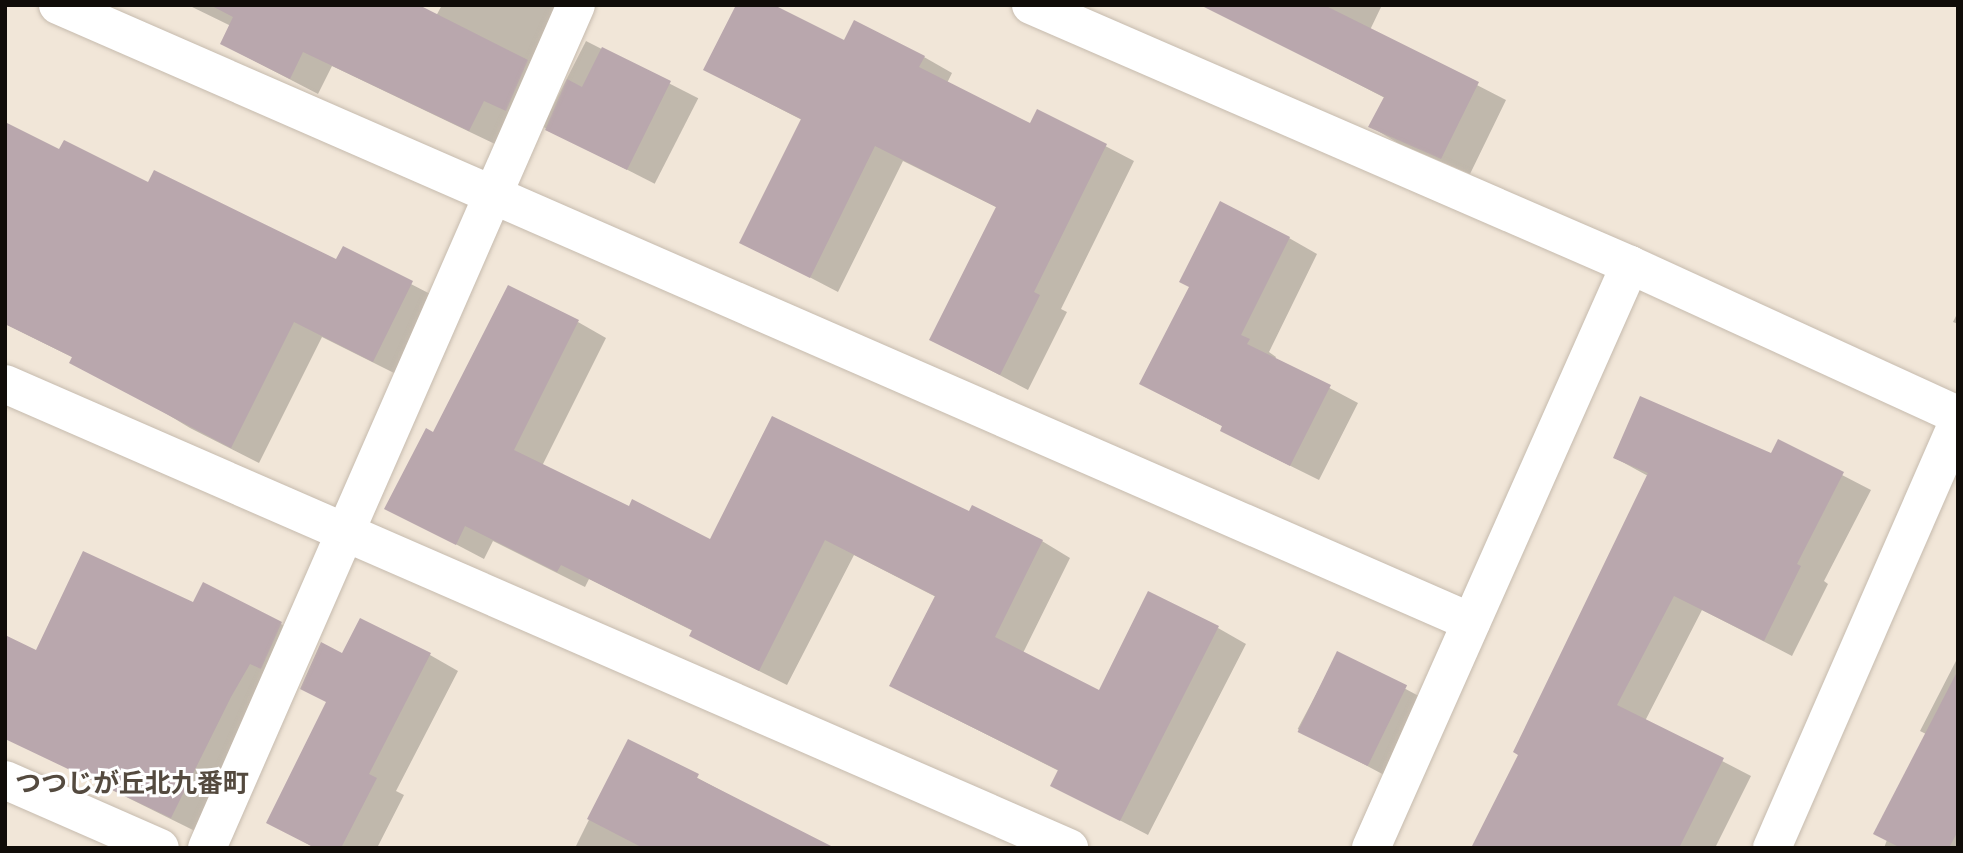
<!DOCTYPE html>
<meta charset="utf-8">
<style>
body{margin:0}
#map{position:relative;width:1963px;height:853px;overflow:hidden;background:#f1e6d8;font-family:Cabin,"Noto Sans JP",sans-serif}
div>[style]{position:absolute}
.shadow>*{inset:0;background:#0003;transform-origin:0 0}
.building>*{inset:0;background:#b9a7ad;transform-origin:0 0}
.roads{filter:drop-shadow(0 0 2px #c6bbae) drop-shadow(0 0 2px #c6bbae)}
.minor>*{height:38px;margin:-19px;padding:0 19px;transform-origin:19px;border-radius:19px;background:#fff}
.tertiary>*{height:38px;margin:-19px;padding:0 19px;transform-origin:19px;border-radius:19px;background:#fff}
span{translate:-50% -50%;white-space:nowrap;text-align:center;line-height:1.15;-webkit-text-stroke:6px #fff;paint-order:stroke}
.quarter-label{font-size:26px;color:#544a3f;font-weight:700}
.frame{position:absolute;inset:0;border:7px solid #100c08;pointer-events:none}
</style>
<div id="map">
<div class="shadow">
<i style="clip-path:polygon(188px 5px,340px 5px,435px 18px,442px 5px,568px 5px,497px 145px,332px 66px,318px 94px,222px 44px,231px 26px)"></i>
<i style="clip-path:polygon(1260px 5px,1382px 5px,1370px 30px,1506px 100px,1470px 174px,1398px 143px,1371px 127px,1385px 98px,1248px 27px)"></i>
<i style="left:586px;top:41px;width:126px;height:96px;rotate:27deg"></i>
<i style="clip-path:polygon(845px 42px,924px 57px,952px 73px,947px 83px,1031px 125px,1038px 111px,1134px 161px,1061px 309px,1067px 312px,1028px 390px,931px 339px,998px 208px,903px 161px,838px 292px,742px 242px,802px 120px,705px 70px)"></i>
<i style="clip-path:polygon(60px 151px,337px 261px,343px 249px,440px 299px,402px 377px,322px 337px,259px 463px,190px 428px,74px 358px,5px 324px)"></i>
<i style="clip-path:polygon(1289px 238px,1317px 254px,1269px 352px,1276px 357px,1275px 359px,1358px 403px,1319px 480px,1250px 446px,1222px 430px,1224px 427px,1141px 384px)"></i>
<i style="clip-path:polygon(1958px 312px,1958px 324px,1953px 322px)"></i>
<i style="clip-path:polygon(578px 322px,606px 338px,542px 466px,630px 509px,711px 541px,970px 513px,1042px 541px,1070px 558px,1023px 653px,1100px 692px,1218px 628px,1246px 644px,1148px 835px,1052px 785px,1059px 771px,920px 701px,936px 597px,854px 555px,787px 685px,719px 651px,691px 635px,693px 631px,589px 579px,585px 587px,493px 541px,484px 559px,387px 508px,434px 435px)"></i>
<i style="clip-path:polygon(1778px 442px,1871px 490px,1824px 581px,1828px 584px,1792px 656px,1702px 610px,1645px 721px,1751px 776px,1715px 848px,1473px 848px,1520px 754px,1648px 476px,1615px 458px,1772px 455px)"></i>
<i style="clip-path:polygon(194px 604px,281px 624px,309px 640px,199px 833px,15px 742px,37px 653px)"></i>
<i style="left:1338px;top:653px;width:108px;height:86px;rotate:28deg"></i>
<i style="clip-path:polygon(343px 655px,430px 655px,458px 671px,396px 791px,404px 795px,377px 848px,315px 848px,268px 822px,327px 703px)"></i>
<i style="clip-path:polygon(1957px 659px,1958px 848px,1884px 848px,1926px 734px,1920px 731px)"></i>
<i style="clip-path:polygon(628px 741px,795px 830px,822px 848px,575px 848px)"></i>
</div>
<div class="building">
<i style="clip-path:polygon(210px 5px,419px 5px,528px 60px,506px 111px,484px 101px,469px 131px,303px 52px,290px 79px,220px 44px,233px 17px)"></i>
<i style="clip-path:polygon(736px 5px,774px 5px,844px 40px,854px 20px,925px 56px,919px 67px,1030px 123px,1037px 109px,1107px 144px,1034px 292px,1040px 295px,1000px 375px,929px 340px,996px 207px,875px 146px,810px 278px,739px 243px,801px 119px,703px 70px)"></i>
<i style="clip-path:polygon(1200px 5px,1324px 5px,1479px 82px,1441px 159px,1368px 127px,1384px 97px)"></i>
<i style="clip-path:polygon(602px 47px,671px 81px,627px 170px,545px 130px,567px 79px,582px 87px)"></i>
<i style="clip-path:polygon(5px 122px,59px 149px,64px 140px,148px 182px,154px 170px,336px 259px,343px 246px,413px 281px,373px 362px,294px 322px,231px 448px,69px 363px,72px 357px,5px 324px)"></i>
<i style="clip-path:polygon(1220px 201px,1290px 237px,1241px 335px,1250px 339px,1247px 344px,1331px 385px,1290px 466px,1220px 431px,1222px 426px,1139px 384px,1189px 287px,1179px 282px)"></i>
<i style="clip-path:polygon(508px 285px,579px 320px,514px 450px,629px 506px,632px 499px,710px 539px,772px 416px,969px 511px,972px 505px,1043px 540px,995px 637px,1099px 690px,1148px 591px,1219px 626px,1120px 821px,1050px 786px,1058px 770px,889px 686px,935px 596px,825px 540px,759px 671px,689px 636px,692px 630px,561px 565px,557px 572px,465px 526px,456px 545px,384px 509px,426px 428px,433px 432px)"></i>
<i style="clip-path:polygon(1640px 396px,1771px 453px,1778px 439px,1844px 472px,1797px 564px,1801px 566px,1764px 641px,1674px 596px,1617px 705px,1724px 758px,1679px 848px,1471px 848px,1518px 755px,1513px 752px,1648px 473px,1613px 458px)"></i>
<i style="clip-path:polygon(83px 551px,193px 602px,203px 582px,282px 622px,261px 669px,250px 664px,231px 697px,171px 818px,5px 739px,5px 635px,36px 650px)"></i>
<i style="clip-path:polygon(360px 618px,431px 653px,369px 774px,377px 778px,341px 848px,315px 848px,266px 823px,326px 702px,300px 689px,321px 642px,342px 653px)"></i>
<i style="left:1337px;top:651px;width:78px;height:90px;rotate:26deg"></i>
<i style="clip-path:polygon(1958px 670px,1958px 831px,1949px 848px,1901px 848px,1873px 834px)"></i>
<i style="clip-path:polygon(628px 739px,699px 774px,697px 778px,835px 848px,643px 848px,587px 819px)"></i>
</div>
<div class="roads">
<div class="minor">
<i style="left:58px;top:5px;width:1542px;rotate:23.59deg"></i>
<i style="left:5px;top:384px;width:1161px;rotate:23.56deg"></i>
<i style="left:5px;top:780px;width:169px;rotate:23.7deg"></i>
<i style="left:207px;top:848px;width:920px;rotate:-66.36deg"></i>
<i style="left:1371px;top:848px;width:638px;rotate:-66.05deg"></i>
<i style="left:1772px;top:848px;width:464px;rotate:-66.4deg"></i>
</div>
<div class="tertiary">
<i style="left:1031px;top:5px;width:653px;rotate:23.46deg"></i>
<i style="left:1630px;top:265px;width:361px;rotate:24.6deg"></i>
</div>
</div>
<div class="quarter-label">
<span style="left:132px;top:784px">つつじが丘北九番町</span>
</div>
<div class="frame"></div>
</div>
